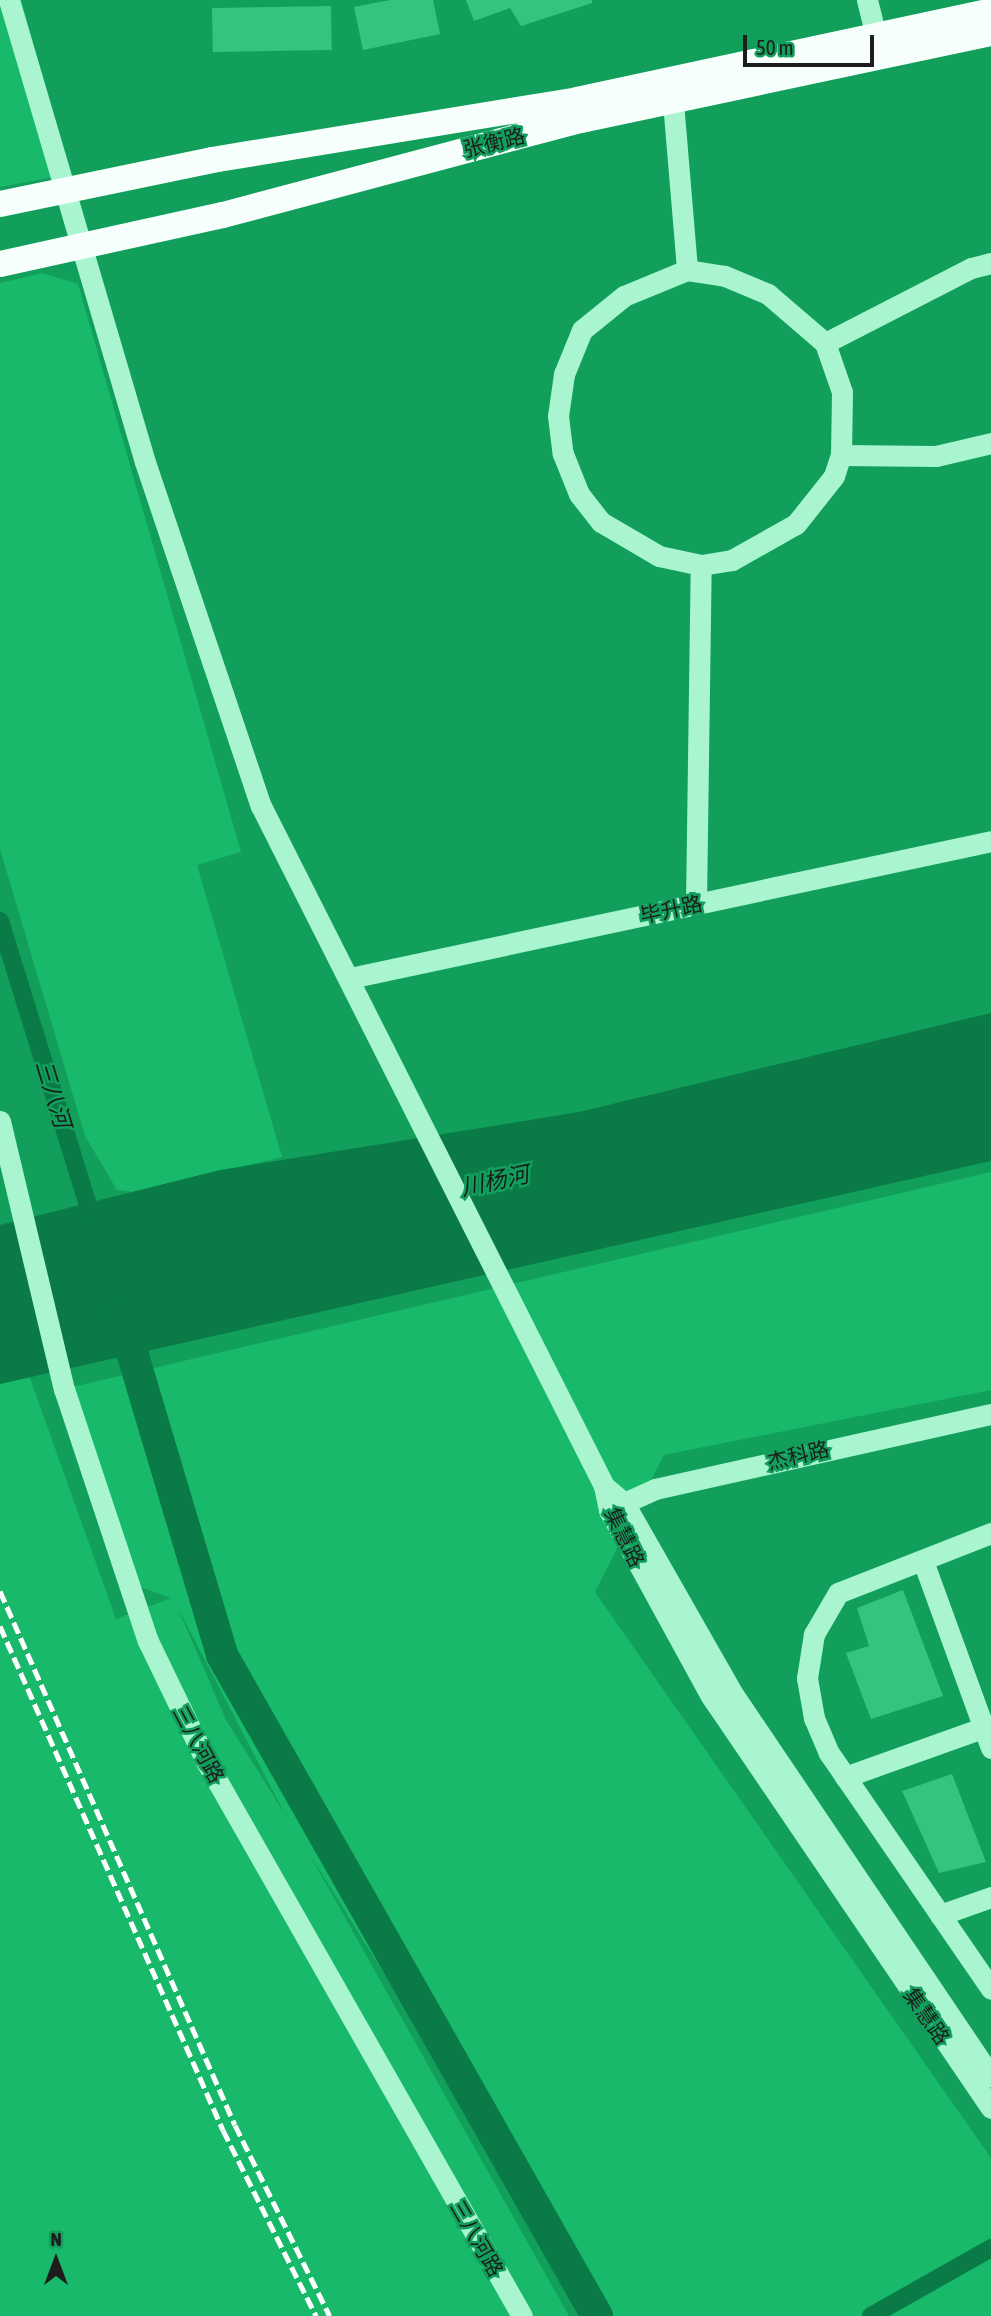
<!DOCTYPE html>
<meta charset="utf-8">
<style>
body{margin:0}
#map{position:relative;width:991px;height:2316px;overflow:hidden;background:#119f5b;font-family:"Asap Condensed","Noto Sans SC",sans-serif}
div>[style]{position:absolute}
.green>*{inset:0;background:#18b96b}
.water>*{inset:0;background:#0a7b46}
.canal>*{height:18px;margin:-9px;padding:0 9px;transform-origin:9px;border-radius:9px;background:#0a7b46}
.river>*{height:32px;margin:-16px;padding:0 16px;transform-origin:16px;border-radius:16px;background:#0a7b46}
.building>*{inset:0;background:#34c47f;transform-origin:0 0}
.minor>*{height:21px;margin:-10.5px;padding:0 10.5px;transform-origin:10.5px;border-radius:10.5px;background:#a8f5cf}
.major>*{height:26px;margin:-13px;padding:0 13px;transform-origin:13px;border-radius:13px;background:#f6fffb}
.rail>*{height:5px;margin-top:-2.5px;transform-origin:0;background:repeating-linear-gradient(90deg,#fff 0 12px,transparent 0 17px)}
span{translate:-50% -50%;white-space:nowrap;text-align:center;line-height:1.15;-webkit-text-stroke:5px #119f5b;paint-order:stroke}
.street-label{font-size:21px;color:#1d1d1d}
.water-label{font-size:23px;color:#191d1b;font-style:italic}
.north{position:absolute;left:21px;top:2225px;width:70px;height:70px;-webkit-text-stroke:5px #119f5b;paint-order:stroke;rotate:0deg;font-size:19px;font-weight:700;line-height:28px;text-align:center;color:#1d1d1d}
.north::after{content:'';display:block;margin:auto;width:24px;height:32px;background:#1d1d1d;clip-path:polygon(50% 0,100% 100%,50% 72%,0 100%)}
.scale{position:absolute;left:743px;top:35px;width:131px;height:32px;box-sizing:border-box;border:4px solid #1d1d1d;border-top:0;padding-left:9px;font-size:21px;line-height:24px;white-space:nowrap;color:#1d1d1d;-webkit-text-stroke:5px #119f5b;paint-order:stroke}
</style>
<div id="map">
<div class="green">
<i style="clip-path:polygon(0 0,21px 0,70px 174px,0 187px)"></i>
<i style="clip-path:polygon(42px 273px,78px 284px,241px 852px,197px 865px,282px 1157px,134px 1192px,117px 1190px,85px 1136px,0 849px,0 283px)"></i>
<i style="clip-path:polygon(evenodd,991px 1172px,991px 1390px,664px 1455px,595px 1592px,991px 2158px,991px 2316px,598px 2316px,307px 1850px,569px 2316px,0 2316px,0 1374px,26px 1367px,116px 1619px,171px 1598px,126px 1582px,64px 1389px,991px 1172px,179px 1611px,180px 1612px,286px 1816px,226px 1720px,179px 1611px)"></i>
</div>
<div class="water">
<i style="clip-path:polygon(991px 1013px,991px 1161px,0 1384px,0 1225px,220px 1170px,579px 1112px)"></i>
</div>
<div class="canal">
<i style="left:0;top:921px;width:318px;rotate:72.8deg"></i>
<i style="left:871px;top:2316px;width:138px;rotate:-29.5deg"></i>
</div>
<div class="river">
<i style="left:120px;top:1312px;width:358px;rotate:73.4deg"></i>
<i style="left:222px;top:1655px;width:760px;rotate:60.43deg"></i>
</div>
<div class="building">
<i style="clip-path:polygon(390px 0,433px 0,440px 34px,363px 50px,354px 7px)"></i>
<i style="clip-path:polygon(466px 0,592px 0,592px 3px,521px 26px,510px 8px,474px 21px)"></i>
<i style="left:331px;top:6px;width:44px;height:119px;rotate:89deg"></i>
<i style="clip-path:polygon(903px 1590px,943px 1696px,871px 1719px,846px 1653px,869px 1646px,857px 1608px)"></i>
<i style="clip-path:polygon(952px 1774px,986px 1862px,939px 1873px,902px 1791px)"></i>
</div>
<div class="minor">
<i style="left:9px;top:0;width:482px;rotate:73.6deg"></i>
<i style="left:145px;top:462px;width:363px;rotate:71.4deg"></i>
<i style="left:261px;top:806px;width:762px;rotate:63.23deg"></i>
<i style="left:604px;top:1486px;width:25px;rotate:78deg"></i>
<i style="left:609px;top:1510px;width:212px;rotate:61.3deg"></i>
<i style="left:711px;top:1696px;width:498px;rotate:55.8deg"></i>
<i style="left:867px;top:0;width:37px;rotate:76deg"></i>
<i style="left:673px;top:102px;width:169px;rotate:85.2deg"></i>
<i style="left:991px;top:263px;width:21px;rotate:166deg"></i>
<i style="left:971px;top:268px;width:164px;rotate:152.8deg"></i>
<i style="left:825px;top:343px;width:52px;rotate:70.9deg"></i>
<i style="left:842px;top:392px;width:63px;rotate:90.9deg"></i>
<i style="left:841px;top:455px;width:95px;rotate:0.6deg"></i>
<i style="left:936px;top:456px;width:57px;rotate:-13.3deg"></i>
<i style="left:825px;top:343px;width:75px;rotate:-139.3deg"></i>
<i style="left:768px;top:294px;width:47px;rotate:-157.3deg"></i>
<i style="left:725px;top:276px;width:38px;rotate:-171deg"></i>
<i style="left:687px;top:270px;width:68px;rotate:157.6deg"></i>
<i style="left:624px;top:296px;width:54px;rotate:141deg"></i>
<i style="left:582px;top:330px;width:48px;rotate:112.2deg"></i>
<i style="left:564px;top:374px;width:42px;rotate:98.1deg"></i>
<i style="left:558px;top:416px;width:38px;rotate:83deg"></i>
<i style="left:563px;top:454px;width:43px;rotate:68.2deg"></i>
<i style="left:579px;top:494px;width:36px;rotate:52deg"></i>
<i style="left:601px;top:522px;width:67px;rotate:30.4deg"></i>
<i style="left:659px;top:556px;width:43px;rotate:12.1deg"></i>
<i style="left:701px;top:565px;width:31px;rotate:-9deg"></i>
<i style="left:732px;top:560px;width:73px;rotate:-29.4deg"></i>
<i style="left:796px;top:524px;width:61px;rotate:-51.6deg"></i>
<i style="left:834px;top:476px;width:22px;rotate:-72deg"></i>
<i style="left:696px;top:904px;width:339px;rotate:-89.2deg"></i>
<i style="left:350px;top:978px;width:655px;rotate:-12.06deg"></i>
<i style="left:0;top:1121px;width:276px;rotate:76.6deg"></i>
<i style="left:64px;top:1389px;width:266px;rotate:71.6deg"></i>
<i style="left:148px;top:1641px;width:136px;rotate:64.2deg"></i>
<i style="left:207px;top:1763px;width:636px;rotate:60.33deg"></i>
<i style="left:604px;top:1486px;width:26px;rotate:40deg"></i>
<i style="left:624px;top:1503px;width:220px;rotate:60.3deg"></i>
<i style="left:733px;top:1694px;width:461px;rotate:56deg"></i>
<i style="left:613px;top:1508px;width:46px;rotate:-24.3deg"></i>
<i style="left:655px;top:1489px;width:344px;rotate:-12.6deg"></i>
<i style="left:991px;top:1533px;width:164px;rotate:158.6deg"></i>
<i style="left:838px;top:1593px;width:48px;rotate:120.3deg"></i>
<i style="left:814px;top:1634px;width:45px;rotate:99deg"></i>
<i style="left:807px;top:1678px;width:41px;rotate:80.1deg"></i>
<i style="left:814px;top:1718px;width:38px;rotate:67deg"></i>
<i style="left:829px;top:1753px;width:286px;rotate:55.5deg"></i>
<i style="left:923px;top:1561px;width:199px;rotate:70deg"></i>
<i style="left:845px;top:1777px;width:155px;rotate:-19.6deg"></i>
<i style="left:940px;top:1915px;width:54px;rotate:-19.4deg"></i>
</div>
<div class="major">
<i style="left:0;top:204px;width:217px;rotate:-11.7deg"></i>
<i style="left:212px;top:160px;width:370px;rotate:-9.3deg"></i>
<i style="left:577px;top:100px;width:423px;rotate:-12.1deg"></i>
<i style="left:0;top:264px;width:228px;rotate:-12.4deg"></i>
<i style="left:223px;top:215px;width:370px;rotate:-14.9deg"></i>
<i style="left:581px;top:120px;width:419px;rotate:-12deg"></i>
</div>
<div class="rail">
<i style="left:0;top:1591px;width:583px;rotate:66.25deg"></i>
<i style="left:235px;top:2125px;width:213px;rotate:63.6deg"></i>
<i style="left:0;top:1626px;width:551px;rotate:66.13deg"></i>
<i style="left:223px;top:2130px;width:208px;rotate:63.4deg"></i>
</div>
<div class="street-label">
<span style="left:494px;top:142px;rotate:-14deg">张衡路</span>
<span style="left:671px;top:909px;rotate:-12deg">毕升路</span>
<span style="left:798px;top:1455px;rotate:-13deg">杰科路</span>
<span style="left:625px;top:1537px;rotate:64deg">集慧路</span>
<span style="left:199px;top:1744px;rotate:62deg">三八河路</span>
<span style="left:927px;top:2016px;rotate:55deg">集慧路</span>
<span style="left:477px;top:2238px;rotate:60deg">三八河路</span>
</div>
<div class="water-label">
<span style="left:53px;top:1094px;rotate:73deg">三八河</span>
<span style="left:495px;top:1181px;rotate:-12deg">川杨河</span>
</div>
<div class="north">N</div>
<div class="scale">50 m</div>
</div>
